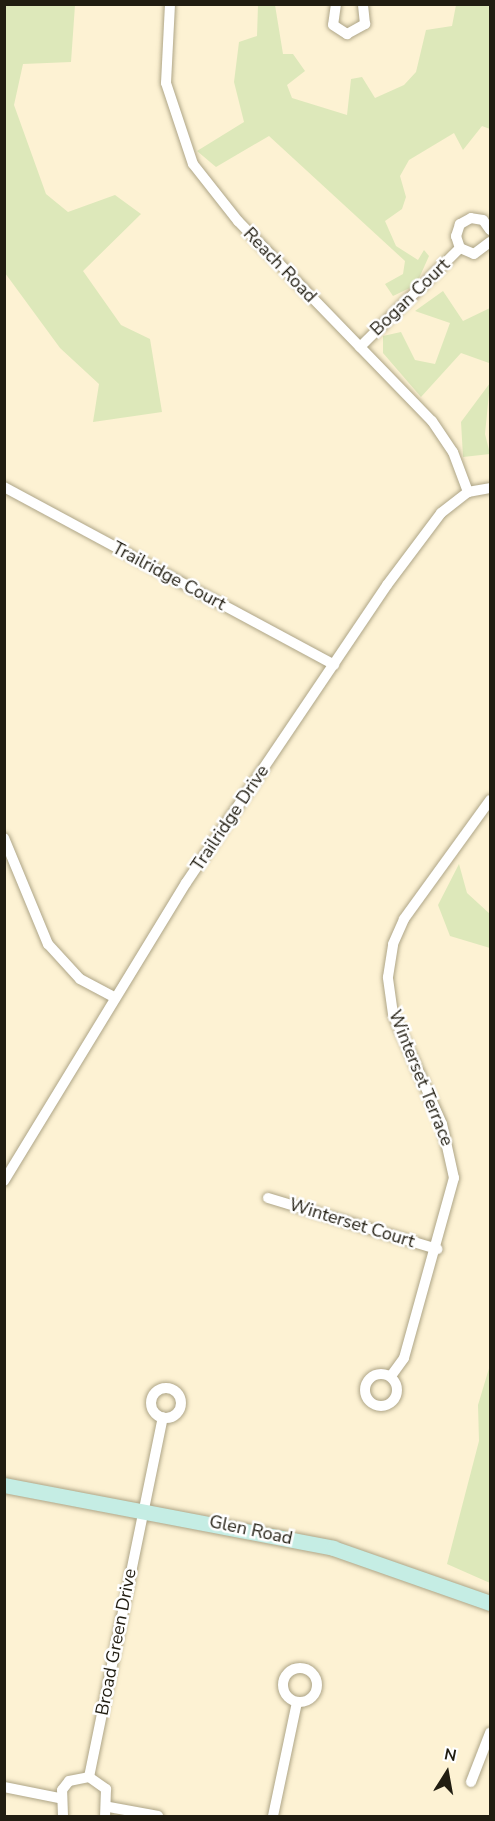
<!DOCTYPE html>
<style>
body{margin:0}
#map{position:relative;width:495px;height:1821px;overflow:hidden;background:#fdf2d3;font-family:"Nunito Sans",sans-serif}
div>[style]{position:absolute}
.green>*{inset:0;background:#dde8ba}
.roads{filter:drop-shadow(0 0 2px #aea587) drop-shadow(0 0 2px #aea587)}
.minor>*{height:10px;margin:-5px;padding:0 5px;transform-origin:5px;border-radius:5px;background:#fff}
.minor>.ring{margin:-5px;padding:0;box-sizing:content-box;background:none;border:10px solid #fff;border-radius:50%}
.secondary>*{height:15px;margin:-7.5px;padding:0 7.5px;transform-origin:7.5px;border-radius:7.5px;background:#c5ede4}
span{translate:-50% -50%;white-space:nowrap;text-align:center;line-height:1.15;-webkit-text-stroke:5px #fff;paint-order:stroke}
.street-label{font-size:18px;color:#211d11}
.frame{position:absolute;inset:0;border:6px solid #211d11;pointer-events:none}
.north{position:absolute;left:417px;top:1743px;width:60px;height:60px;-webkit-text-stroke:4px #fff;paint-order:stroke;rotate:11deg;font-size:16px;font-weight:700;line-height:24px;text-align:center;color:#211d11}
.north::after{content:'';display:block;margin:auto;width:21px;height:27px;background:#211d11;clip-path:polygon(50% 0,100% 100%,50% 72%,0 100%)}
</style>
<div id="map">
<div class="green">
<i style="clip-path:polygon(4px 5px,75px 5px,71px 62px,23px 64px,14px 105px,46px 194px,68px 212px,115px 195px,141px 214px,83px 271px,121px 325px,150px 339px,162px 412px,93px 422px,99px 384px,60px 348px,5px 273px)"></i>
<i style="clip-path:polygon(258px 5px,275px 5px,283px 54px,293px 54px,305px 71px,287px 85px,292px 98px,347px 115px,351px 79px,362px 77px,375px 98px,404px 85px,416px 72px,426px 30px,452px 26px,456px 5px,490px 5px,490px 129px,482px 126px,463px 150px,454px 133px,409px 160px,400px 176px,406px 197px,402px 209px,385px 221px,396px 246px,418px 260px,424px 250px,429px 256px,416px 285px,393px 296px,385px 284px,403px 274px,405px 261px,269px 136px,216px 167px,197px 151px,244px 122px,234px 82px,239px 42px,257px 36px)"></i>
<i style="clip-path:polygon(443px 291px,463px 321px,490px 308px,490px 377px,489px 363px,461px 353px,421px 397px,383px 353px,383px 336px,401px 332px,415px 360px,435px 364px,450px 323px,415px 311px)"></i>
<i style="clip-path:polygon(490px 383px,485px 434px,490px 454px,463px 457px,461px 422px)"></i>
<i style="clip-path:polygon(459px 864px,467px 893px,490px 914px,490px 948px,450px 936px,438px 905px)"></i>
<i style="clip-path:polygon(490px 1365px,490px 1583px,447px 1564px,479px 1441px,478px 1405px)"></i>
</div>
<div class="roads">
<div class="minor">
<i style="left:170px;top:4px;width:79px;rotate:92.9deg"></i>
<i style="left:166px;top:83px;width:85px;rotate:71.6deg"></i>
<i style="left:193px;top:164px;width:73px;rotate:51.7deg"></i>
<i style="left:238px;top:221px;width:279px;rotate:45.9deg"></i>
<i style="left:432px;top:421px;width:37px;rotate:56deg"></i>
<i style="left:453px;top:452px;width:43px;rotate:69.4deg"></i>
<i style="left:336px;top:4px;width:21px;rotate:98deg"></i>
<i style="left:333px;top:25px;width:17px;rotate:33deg"></i>
<i style="left:347px;top:34px;width:21px;rotate:-29deg"></i>
<i style="left:365px;top:24px;width:20px;rotate:-96deg"></i>
<i style="left:490px;top:230px;width:12px;rotate:-125deg"></i>
<i style="left:483px;top:220px;width:12px;rotate:-171deg"></i>
<i style="left:471px;top:218px;width:13px;rotate:151deg"></i>
<i style="left:460px;top:224px;width:13px;rotate:108deg"></i>
<i style="left:456px;top:236px;width:13px;rotate:72deg"></i>
<i style="left:460px;top:248px;width:15px;rotate:23deg"></i>
<i style="left:474px;top:254px;width:20px;rotate:-37deg"></i>
<i style="left:360px;top:347px;width:141px;rotate:-44.7deg"></i>
<i style="left:4px;top:487px;width:375px;rotate:28.3deg"></i>
<i style="left:4px;top:838px;width:115px;rotate:67.5deg"></i>
<i style="left:48px;top:944px;width:47px;rotate:47.6deg"></i>
<i style="left:80px;top:979px;width:40px;rotate:28deg"></i>
<i style="left:4px;top:1181px;width:349px;rotate:-58.6deg"></i>
<i style="left:186px;top:883px;width:359px;rotate:-56deg"></i>
<i style="left:387px;top:585px;width:90px;rotate:-53.1deg"></i>
<i style="left:441px;top:513px;width:34px;rotate:-38deg"></i>
<i style="left:468px;top:492px;width:22px;rotate:-10deg"></i>
<i style="left:268px;top:1198px;width:177px;rotate:16.8deg"></i>
<i class="ring" style="left:365px;top:1374px;width:22px;height:22px"></i>
<i style="left:391px;top:1376px;width:22px;rotate:-54deg"></i>
<i style="left:404px;top:1358px;width:187px;rotate:-74.5deg"></i>
<i style="left:454px;top:1178px;width:55px;rotate:-102.5deg"></i>
<i style="left:442px;top:1124px;width:120px;rotate:-114deg"></i>
<i style="left:393px;top:1014px;width:37px;rotate:-98deg"></i>
<i style="left:388px;top:977px;width:33px;rotate:-81deg"></i>
<i style="left:393px;top:944px;width:27px;rotate:-66deg"></i>
<i style="left:404px;top:919px;width:147px;rotate:-54.1deg"></i>
<i class="ring" style="left:151px;top:1388px;width:20px;height:20px"></i>
<i class="ring" style="left:283px;top:1668px;width:24px;height:24px"></i>
<i style="left:89px;top:1777px;width:367px;rotate:-78.4deg"></i>
<i style="left:471px;top:1782px;width:53px;rotate:-68.8deg"></i>
<i style="left:4px;top:1787px;width:56px;rotate:11.3deg"></i>
<i style="left:109px;top:1807px;width:50px;rotate:10.4deg"></i>
<i style="left:63px;top:1816px;width:26px;rotate:-92deg"></i>
<i style="left:62px;top:1790px;width:11px;rotate:-52deg"></i>
<i style="left:69px;top:1781px;width:20px;rotate:-11deg"></i>
<i style="left:89px;top:1777px;width:21px;rotate:35deg"></i>
<i style="left:106px;top:1789px;width:27px;rotate:92deg"></i>
<i style="left:273px;top:1816px;width:116px;rotate:-78.1deg"></i>
</div>
<div class="secondary">
<i style="left:4px;top:1485px;width:335px;rotate:10.8deg"></i>
<i style="left:333px;top:1548px;width:166px;rotate:19.3deg"></i>
</div>
</div>
<div class="street-label">
<span style="left:280px;top:265px;rotate:46deg">Reach Road</span>
<span style="left:410px;top:297px;rotate:-44deg">Bogan Court</span>
<span style="left:169px;top:576px;rotate:28deg">Trailridge Court</span>
<span style="left:230px;top:818px;rotate:-56deg">Trailridge Drive</span>
<span style="left:421px;top:1078px;rotate:68deg">Winterset Terrace</span>
<span style="left:352px;top:1223px;rotate:17deg">Winterset Court</span>
<span style="left:251px;top:1530px;rotate:12deg">Glen Road</span>
<span style="left:116px;top:1642px;rotate:-79deg">Broad Green Drive</span>
</div>
<div class="frame"></div>
<div class="north">N</div>
</div>
